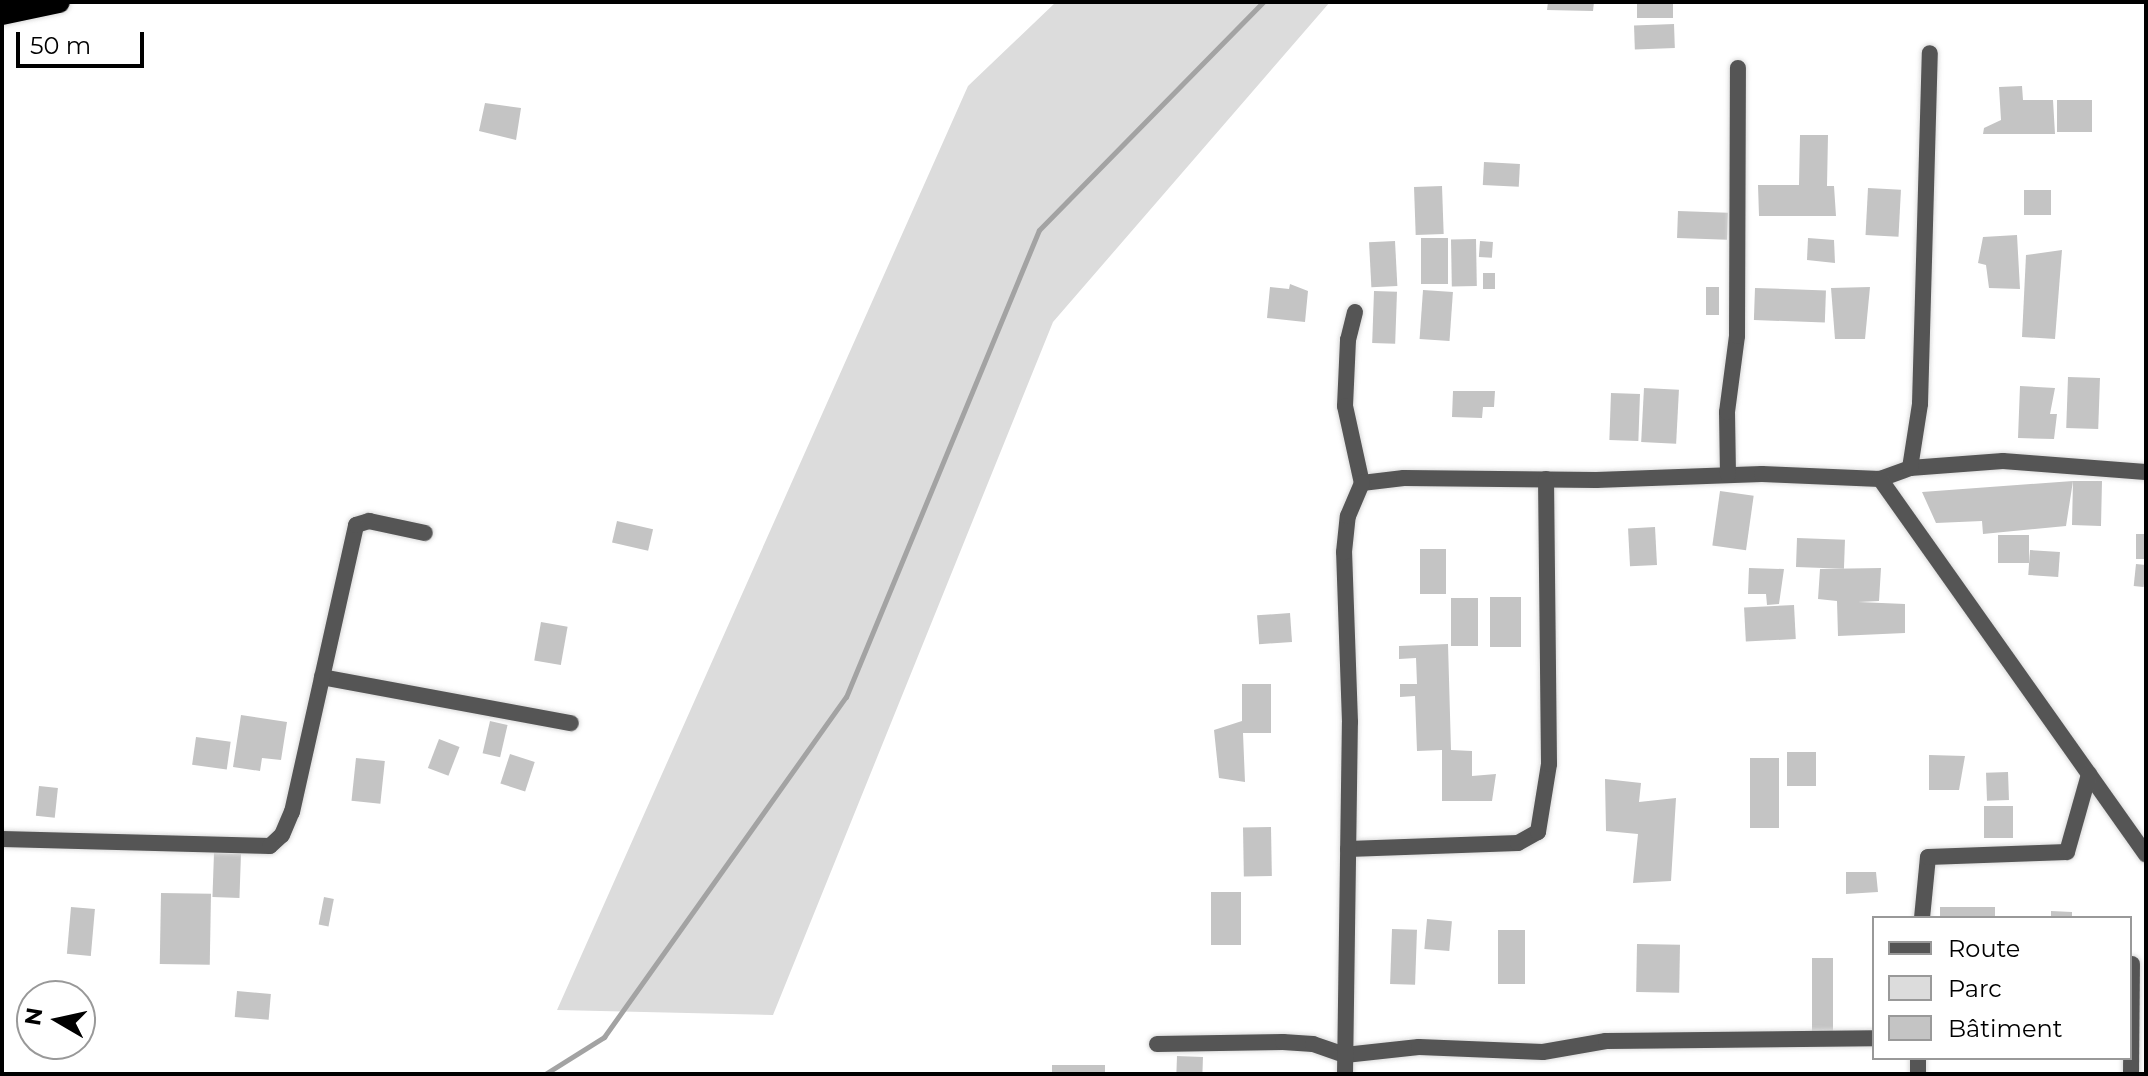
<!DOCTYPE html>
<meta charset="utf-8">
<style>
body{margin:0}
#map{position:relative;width:2148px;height:1076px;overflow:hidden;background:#fff;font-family:Montserrat,sans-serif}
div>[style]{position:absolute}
.green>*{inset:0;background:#dcdcdc}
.stream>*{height:5px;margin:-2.5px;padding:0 2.5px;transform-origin:2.5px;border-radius:2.5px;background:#a3a3a3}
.building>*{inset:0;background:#c4c4c4;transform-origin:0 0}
.roads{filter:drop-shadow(0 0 2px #dbdbdb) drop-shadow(0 0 2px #dbdbdb)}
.minor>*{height:16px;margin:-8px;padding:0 8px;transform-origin:8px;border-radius:8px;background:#555}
.trunk>*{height:22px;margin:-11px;padding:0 11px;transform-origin:11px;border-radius:11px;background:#000}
span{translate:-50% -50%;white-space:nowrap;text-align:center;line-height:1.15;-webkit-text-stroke:6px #fff;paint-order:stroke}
.frame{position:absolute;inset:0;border:4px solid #000;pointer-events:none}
.legend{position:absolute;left:1872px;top:916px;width:260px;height:144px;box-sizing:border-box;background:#fff;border:2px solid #999;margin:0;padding:10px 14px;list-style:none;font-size:24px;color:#000}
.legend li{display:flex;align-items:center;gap:16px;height:40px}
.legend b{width:40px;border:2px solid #999}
.north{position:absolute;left:16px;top:980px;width:80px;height:80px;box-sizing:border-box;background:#fff;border:2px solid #999;border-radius:50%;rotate:279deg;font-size:22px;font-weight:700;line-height:32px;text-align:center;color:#000}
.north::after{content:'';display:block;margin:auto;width:28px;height:36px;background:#000;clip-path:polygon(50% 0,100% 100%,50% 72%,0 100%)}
.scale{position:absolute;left:16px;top:32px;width:128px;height:36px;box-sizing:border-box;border:4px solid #000;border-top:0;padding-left:10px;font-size:24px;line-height:28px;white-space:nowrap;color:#000;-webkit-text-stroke:6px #fff;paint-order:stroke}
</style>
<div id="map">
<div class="green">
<i style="clip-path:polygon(1056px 2px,1330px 2px,1053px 322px,773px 1015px,557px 1010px,968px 86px)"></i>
</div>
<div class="stream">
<i style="left:545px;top:1074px;width:70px;rotate:-32.1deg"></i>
<i style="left:604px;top:1037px;width:417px;rotate:-54.6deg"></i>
<i style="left:846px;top:697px;width:505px;rotate:-67.55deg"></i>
<i style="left:1039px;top:230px;width:320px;rotate:-45.5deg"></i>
</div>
<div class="building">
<i style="clip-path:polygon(1548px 2px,1594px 2px,1593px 11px,1547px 10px)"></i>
<i style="left:1637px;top:2px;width:36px;height:16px"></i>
<i style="left:1674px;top:24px;width:24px;height:40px;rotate:88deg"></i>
<i style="clip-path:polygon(2022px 86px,2023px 100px,2053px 100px,2055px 134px,1983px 134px,1984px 128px,2001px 120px,1999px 87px)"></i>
<i style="left:2057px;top:100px;width:35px;height:32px"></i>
<i style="clip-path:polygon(485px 103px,521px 108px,516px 140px,479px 131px)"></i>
<i style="clip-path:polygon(1800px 135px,1828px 135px,1827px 186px,1834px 186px,1836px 216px,1759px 216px,1758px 185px,1799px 185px)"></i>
<i style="left:1484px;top:162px;width:36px;height:23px;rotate:3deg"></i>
<i style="left:1442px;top:186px;width:48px;height:28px;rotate:88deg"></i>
<i style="left:1868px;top:188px;width:33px;height:47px;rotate:3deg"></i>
<i style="left:2024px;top:190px;width:27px;height:25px"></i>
<i style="left:1678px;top:211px;width:50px;height:27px;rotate:2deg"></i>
<i style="clip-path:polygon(2017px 235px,2020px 289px,1989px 288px,1986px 265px,1978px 263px,1983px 237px)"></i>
<i style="left:1421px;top:238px;width:27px;height:46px"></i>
<i style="clip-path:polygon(1808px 238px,1834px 240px,1835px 263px,1807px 260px)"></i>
<i style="left:1476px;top:239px;width:47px;height:25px;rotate:89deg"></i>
<i style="left:1395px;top:241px;width:45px;height:26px;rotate:87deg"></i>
<i style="left:1480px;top:241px;width:13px;height:16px;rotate:4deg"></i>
<i style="clip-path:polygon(2062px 250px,2055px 339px,2022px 337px,2026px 255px)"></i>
<i style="left:1483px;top:273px;width:12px;height:16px"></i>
<i style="clip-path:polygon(1290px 284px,1308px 291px,1305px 322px,1267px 318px,1270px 287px,1289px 289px)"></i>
<i style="left:1706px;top:287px;width:13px;height:28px"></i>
<i style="clip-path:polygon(1870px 287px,1865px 339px,1835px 339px,1831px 288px)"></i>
<i style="left:1755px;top:288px;width:71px;height:32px;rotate:2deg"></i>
<i style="left:1423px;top:290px;width:30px;height:49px;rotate:4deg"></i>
<i style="left:1374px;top:291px;width:23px;height:52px;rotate:2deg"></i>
<i style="left:2068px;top:377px;width:32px;height:51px;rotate:2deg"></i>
<i style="clip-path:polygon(2020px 386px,2055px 388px,2050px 414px,2057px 414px,2054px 439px,2018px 438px)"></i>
<i style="left:1644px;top:388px;width:35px;height:54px;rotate:3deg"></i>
<i style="clip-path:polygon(1453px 391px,1495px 391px,1494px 407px,1483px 407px,1482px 418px,1452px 417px)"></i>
<i style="left:1611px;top:393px;width:29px;height:47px;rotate:2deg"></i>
<i style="clip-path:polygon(2073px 481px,2102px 481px,2101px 526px,2072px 525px,2073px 481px,2066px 526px,1983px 534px,1982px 521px,1936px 523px,1922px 492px)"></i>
<i style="left:1720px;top:491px;width:34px;height:55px;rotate:8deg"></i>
<i style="left:617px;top:521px;width:37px;height:22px;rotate:13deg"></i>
<i style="left:1655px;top:527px;width:38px;height:27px;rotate:87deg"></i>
<i style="left:2136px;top:534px;width:10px;height:25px"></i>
<i style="left:1998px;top:535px;width:31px;height:28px"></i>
<i style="left:1797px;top:538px;width:48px;height:29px;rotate:2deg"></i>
<i style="left:1420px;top:549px;width:26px;height:45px"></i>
<i style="left:2030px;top:550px;width:30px;height:25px;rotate:4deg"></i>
<i style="left:2136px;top:564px;width:10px;height:22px;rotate:6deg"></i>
<i style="clip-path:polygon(1749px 568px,1784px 569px,1779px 604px,1767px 605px,1766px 594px,1748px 594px)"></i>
<i style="clip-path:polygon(1881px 568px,1879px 601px,1858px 602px,1905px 604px,1905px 633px,1838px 636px,1837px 601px,1818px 599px,1820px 569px)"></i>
<i style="left:1490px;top:597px;width:31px;height:50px"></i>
<i style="left:1451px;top:598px;width:27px;height:48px"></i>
<i style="left:1794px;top:605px;width:34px;height:50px;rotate:87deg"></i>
<i style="left:1290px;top:613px;width:29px;height:33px;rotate:86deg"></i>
<i style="left:541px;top:622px;width:27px;height:39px;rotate:10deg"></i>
<i style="clip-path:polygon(1448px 644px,1451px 750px,1472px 751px,1472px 776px,1496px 774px,1492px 801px,1442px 801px,1442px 750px,1417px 751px,1415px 696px,1400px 697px,1400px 684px,1417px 684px,1416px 658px,1399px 659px,1399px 646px)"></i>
<i style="clip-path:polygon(1242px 684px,1271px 684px,1271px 733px,1243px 733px,1245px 782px,1219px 778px,1214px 730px,1242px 721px)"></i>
<i style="clip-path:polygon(241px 715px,287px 722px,281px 760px,262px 758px,260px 771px,233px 767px)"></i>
<i style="left:490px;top:721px;width:18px;height:33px;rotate:13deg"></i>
<i style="left:196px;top:737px;width:35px;height:28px;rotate:8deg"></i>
<i style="left:439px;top:739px;width:22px;height:31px;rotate:21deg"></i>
<i style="left:1787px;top:752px;width:29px;height:34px"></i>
<i style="left:510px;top:754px;width:26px;height:31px;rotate:18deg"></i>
<i style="clip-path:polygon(1929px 755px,1965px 756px,1959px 790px,1929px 790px)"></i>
<i style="left:356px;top:758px;width:29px;height:43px;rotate:6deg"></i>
<i style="left:1750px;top:758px;width:29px;height:70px"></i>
<i style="left:2008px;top:772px;width:28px;height:22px;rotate:88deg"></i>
<i style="clip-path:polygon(1605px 779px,1641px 783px,1639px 802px,1676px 798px,1671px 881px,1633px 883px,1638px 834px,1606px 831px)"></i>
<i style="left:39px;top:786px;width:19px;height:30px;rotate:6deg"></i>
<i style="left:1984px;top:806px;width:29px;height:32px"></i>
<i style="left:1271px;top:827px;width:49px;height:28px;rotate:89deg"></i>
<i style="left:214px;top:853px;width:27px;height:44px;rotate:2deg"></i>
<i style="clip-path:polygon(1846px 872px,1876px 872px,1878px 892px,1846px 894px)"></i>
<i style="left:1211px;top:892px;width:30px;height:53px"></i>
<i style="left:161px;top:893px;width:50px;height:71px;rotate:1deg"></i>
<i style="left:324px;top:897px;width:10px;height:28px;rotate:11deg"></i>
<i style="left:71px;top:907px;width:24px;height:47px;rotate:5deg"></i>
<i style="left:1995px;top:907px;width:11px;height:55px;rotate:90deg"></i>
<i style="clip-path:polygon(2051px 911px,2072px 912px,2072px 918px,2051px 918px)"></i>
<i style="left:1427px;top:919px;width:25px;height:30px;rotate:5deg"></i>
<i style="left:1392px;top:929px;width:25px;height:55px;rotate:2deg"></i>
<i style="left:1498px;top:930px;width:27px;height:54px"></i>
<i style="left:1637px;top:944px;width:43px;height:48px;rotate:1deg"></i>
<i style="left:1812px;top:958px;width:21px;height:76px"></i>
<i style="left:237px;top:991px;width:34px;height:26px;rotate:5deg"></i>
<i style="left:1177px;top:1056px;width:26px;height:18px;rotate:2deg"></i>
<i style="left:1105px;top:1065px;width:9px;height:53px;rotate:90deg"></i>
</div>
<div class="roads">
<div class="minor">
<i style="left:1355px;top:312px;width:29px;rotate:104deg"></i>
<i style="left:1348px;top:340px;width:66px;rotate:92.6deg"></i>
<i style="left:1345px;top:406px;width:79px;rotate:77.6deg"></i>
<i style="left:1362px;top:483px;width:42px;rotate:-6.8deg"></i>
<i style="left:1404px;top:478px;width:192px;rotate:0.6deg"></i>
<i style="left:1596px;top:480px;width:166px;rotate:-2.1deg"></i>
<i style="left:1762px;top:474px;width:118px;rotate:2.4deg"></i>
<i style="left:1880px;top:479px;width:32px;rotate:-20deg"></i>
<i style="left:1910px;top:468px;width:93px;rotate:-4.3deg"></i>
<i style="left:2003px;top:461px;width:143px;rotate:4.4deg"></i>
<i style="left:1910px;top:468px;width:65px;rotate:-81.1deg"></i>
<i style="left:1920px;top:404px;width:351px;rotate:-88.4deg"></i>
<i style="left:1728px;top:475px;width:63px;rotate:-90.9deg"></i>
<i style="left:1727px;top:412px;width:77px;rotate:-82.5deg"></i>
<i style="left:1737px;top:336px;width:268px;rotate:-89.8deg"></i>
<i style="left:1880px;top:479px;width:460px;rotate:54.7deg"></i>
<i style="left:322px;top:677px;width:253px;rotate:10.5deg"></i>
<i style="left:2px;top:839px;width:268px;rotate:1.5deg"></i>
<i style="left:270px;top:846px;width:16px;rotate:-43deg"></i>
<i style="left:282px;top:835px;width:25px;rotate:-67deg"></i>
<i style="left:292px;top:812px;width:294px;rotate:-77.4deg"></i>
<i style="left:356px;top:525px;width:14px;rotate:-17deg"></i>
<i style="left:369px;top:521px;width:57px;rotate:12.1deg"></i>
<i style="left:1348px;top:849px;width:170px;rotate:-2deg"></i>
<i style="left:1518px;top:843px;width:23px;rotate:-29deg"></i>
<i style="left:1538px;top:832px;width:69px;rotate:-80.8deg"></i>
<i style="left:1549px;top:764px;width:285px;rotate:-90.6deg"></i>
<i style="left:1922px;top:918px;width:61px;rotate:-84.4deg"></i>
<i style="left:1928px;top:857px;width:139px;rotate:-2.1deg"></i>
<i style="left:2067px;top:852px;width:81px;rotate:-74.2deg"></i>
<i style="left:1157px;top:1044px;width:126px;rotate:-0.9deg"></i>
<i style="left:1283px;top:1042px;width:30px;rotate:4deg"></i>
<i style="left:1313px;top:1044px;width:34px;rotate:19deg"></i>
<i style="left:1345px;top:1055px;width:74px;rotate:-6.2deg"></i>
<i style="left:1419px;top:1047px;width:124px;rotate:2.3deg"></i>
<i style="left:1543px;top:1052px;width:64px;rotate:-9.9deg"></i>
<i style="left:1606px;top:1041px;width:268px;rotate:-0.6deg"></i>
<i style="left:1345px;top:1074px;width:352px;rotate:-89.2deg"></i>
<i style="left:1350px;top:722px;width:170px;rotate:-92deg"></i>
<i style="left:1344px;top:552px;width:36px;rotate:-84deg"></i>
<i style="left:1348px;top:516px;width:36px;rotate:-67deg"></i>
<i style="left:1918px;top:1074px;width:16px;rotate:-90deg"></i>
<i style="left:2131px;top:1074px;width:110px;rotate:-89.5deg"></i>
</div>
<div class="trunk">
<i style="left:2px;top:14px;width:58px;rotate:-11.9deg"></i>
</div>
</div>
<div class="frame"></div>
<ul class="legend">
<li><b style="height:10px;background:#555"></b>Route</li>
<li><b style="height:22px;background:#dcdcdc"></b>Parc</li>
<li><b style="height:22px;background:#c4c4c4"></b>Bâtiment</li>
</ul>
<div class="north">N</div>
<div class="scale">50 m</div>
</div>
